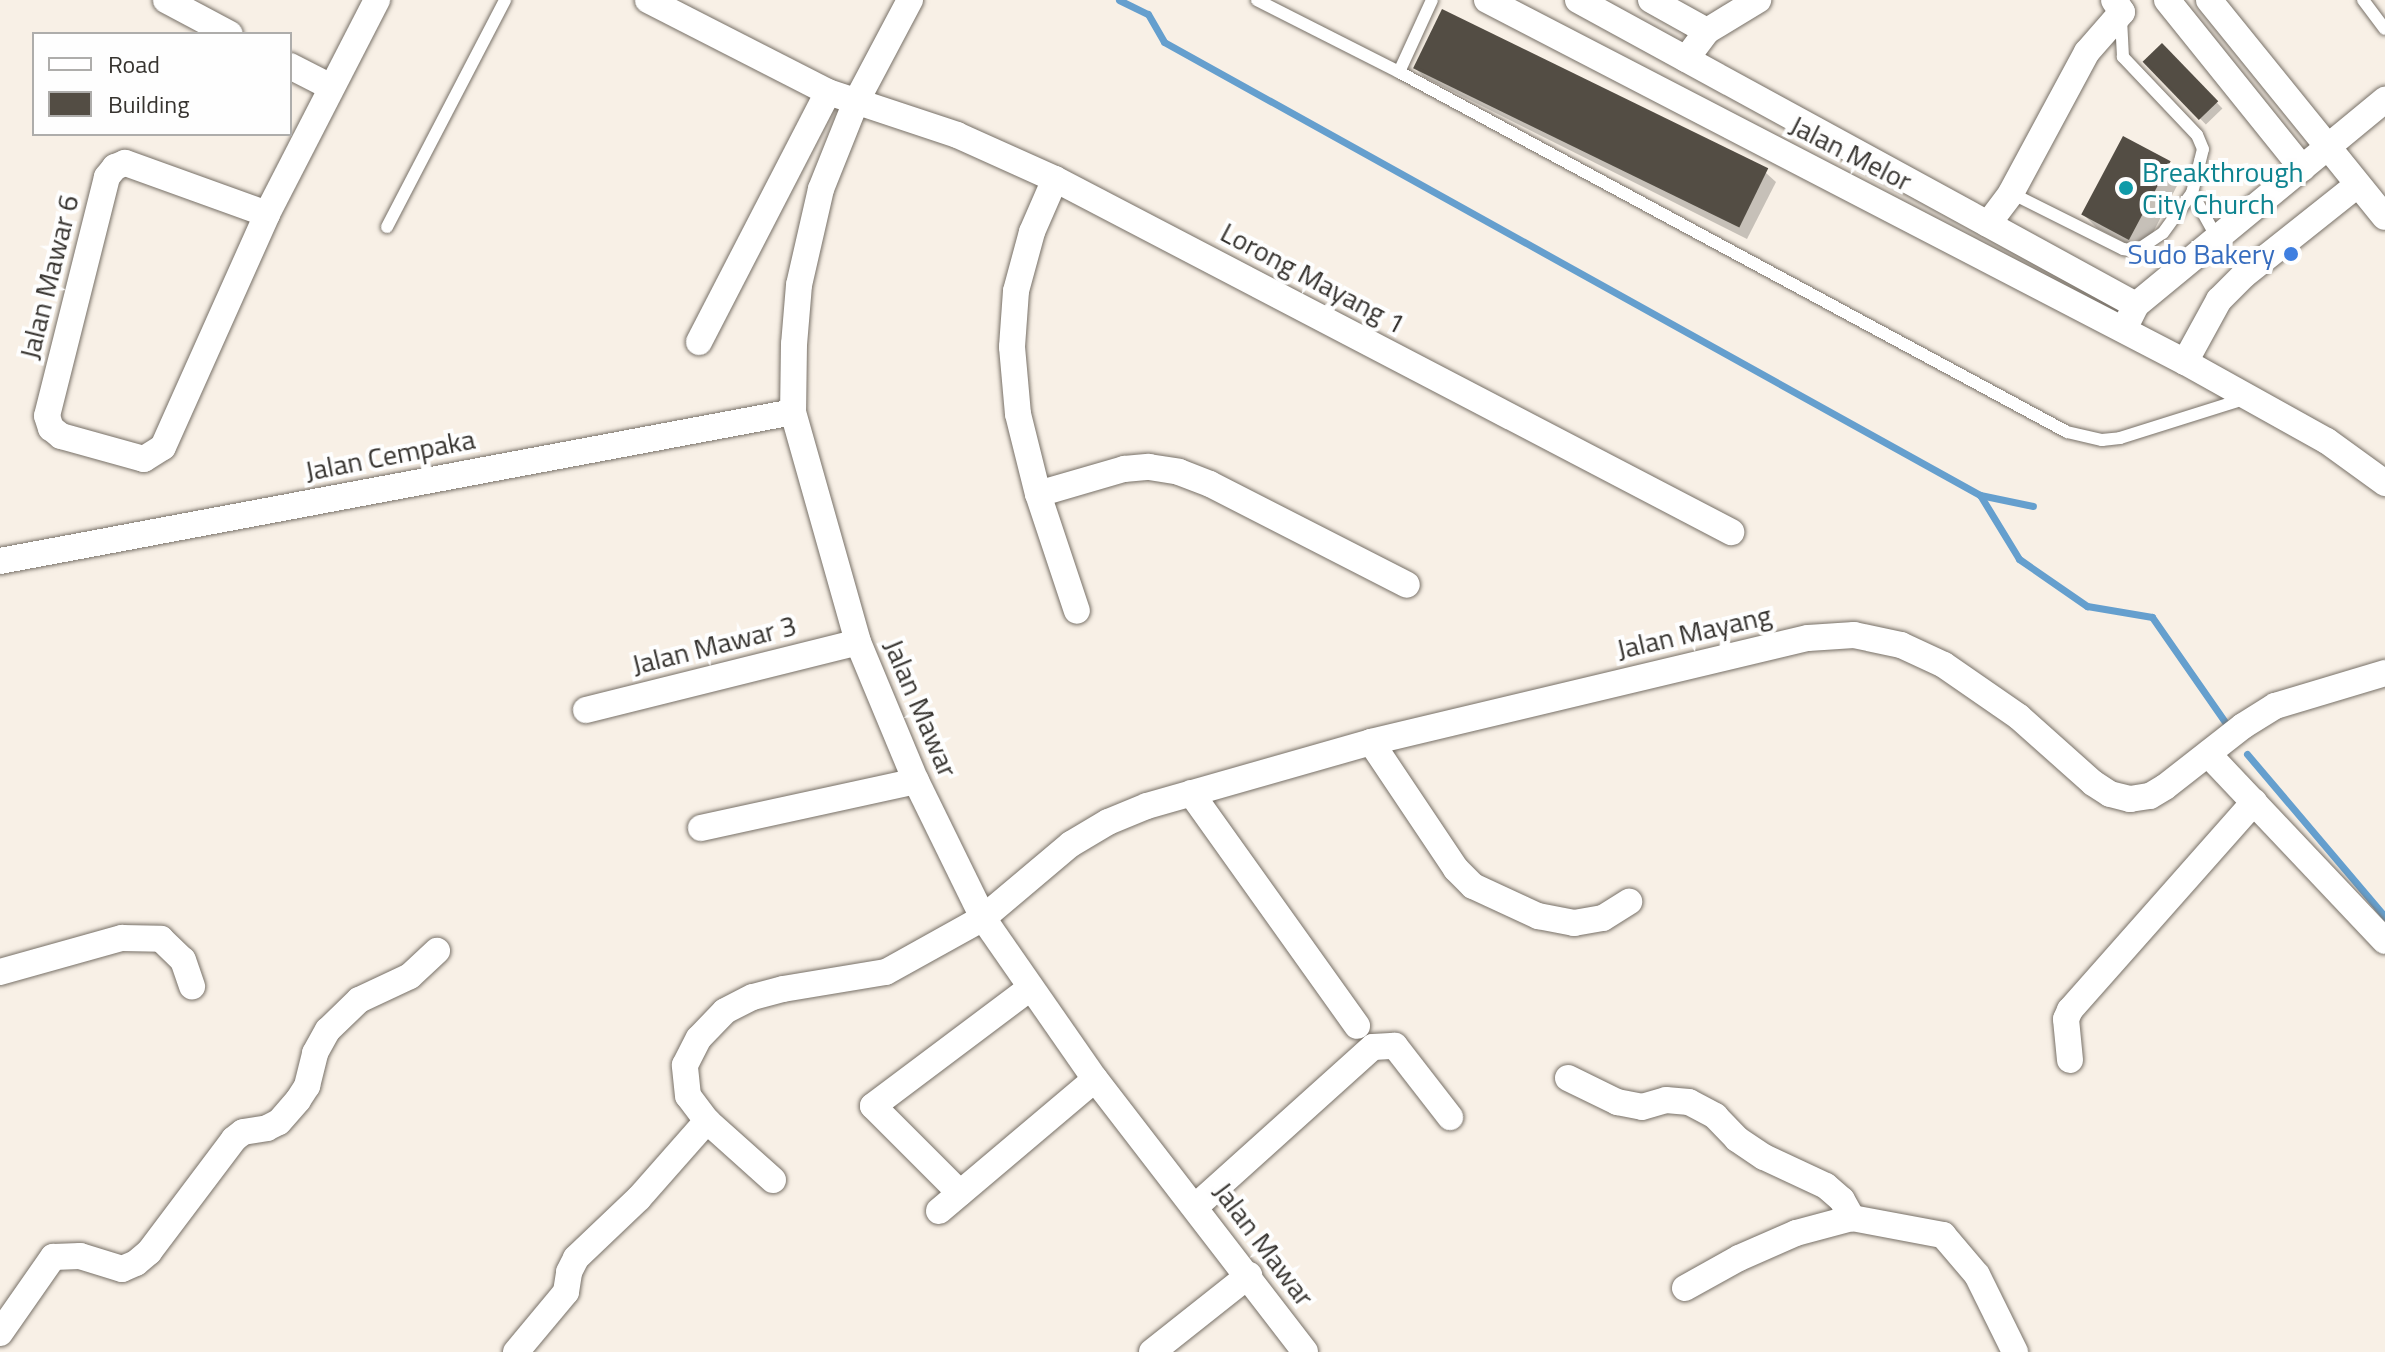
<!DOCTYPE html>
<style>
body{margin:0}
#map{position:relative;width:2385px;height:1352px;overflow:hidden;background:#f8f0e6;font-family:"Titillium Web",sans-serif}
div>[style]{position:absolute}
.shadow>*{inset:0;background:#0003;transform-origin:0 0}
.stream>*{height:7px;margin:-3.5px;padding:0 3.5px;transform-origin:3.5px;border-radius:3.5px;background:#659fce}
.building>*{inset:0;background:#534d44;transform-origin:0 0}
.roads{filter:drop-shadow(0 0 2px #777067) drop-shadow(0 0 2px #777067)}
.service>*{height:12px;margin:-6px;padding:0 6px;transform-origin:6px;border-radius:6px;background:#fff}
.minor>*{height:26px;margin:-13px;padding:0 13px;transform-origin:13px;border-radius:13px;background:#fff}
.dots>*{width:22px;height:22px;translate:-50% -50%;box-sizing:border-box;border:4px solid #fefefe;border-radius:50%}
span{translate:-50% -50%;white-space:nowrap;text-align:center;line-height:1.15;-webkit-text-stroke:8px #fefefe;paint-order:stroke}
.street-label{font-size:28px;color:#36332f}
.culture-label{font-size:28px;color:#0d838f}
.left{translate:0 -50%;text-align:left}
.shop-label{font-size:28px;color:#366cbe}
.right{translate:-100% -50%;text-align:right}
.legend{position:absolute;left:32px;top:32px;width:260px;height:104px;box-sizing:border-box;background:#fefefe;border:2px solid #aeadab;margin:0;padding:10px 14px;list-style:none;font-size:24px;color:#36332f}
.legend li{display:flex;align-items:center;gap:16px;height:40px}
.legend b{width:40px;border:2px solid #aeadab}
</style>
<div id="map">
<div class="shadow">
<i style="clip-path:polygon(1443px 11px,1766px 173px,1776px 182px,1747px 239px,1424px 77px,1415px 68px)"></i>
<i style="left:2162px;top:46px;width:87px;height:23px;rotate:46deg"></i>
<i style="clip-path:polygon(2170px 163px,2182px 176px,2143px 252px,2097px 228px,2084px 215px)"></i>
</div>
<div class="stream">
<i style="left:1119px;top:0;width:32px;rotate:26deg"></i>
<i style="left:1148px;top:14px;width:32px;rotate:60deg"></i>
<i style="left:1164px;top:42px;width:933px;rotate:29.04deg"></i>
<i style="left:1980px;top:495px;width:75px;rotate:58.6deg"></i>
<i style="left:2019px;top:559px;width:83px;rotate:34.7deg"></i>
<i style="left:2087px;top:606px;width:66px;rotate:9.6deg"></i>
<i style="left:2152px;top:617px;width:128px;rotate:55.2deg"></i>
<i style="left:1980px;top:495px;width:54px;rotate:11.7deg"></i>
<i style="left:2247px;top:754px;width:214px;rotate:49.7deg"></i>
</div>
<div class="building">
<i style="left:1442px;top:9px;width:363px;height:66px;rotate:26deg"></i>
<i style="left:2162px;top:43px;width:81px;height:27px;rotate:46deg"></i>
<i style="left:2123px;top:136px;width:54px;height:89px;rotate:28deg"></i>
</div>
<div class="roads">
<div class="service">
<i style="left:1257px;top:0;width:159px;rotate:26.9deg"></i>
<i style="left:1399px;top:72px;width:759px;rotate:28.32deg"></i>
<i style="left:2067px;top:432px;width:36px;rotate:13deg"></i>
<i style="left:2102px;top:440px;width:18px;rotate:-6deg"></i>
<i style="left:2120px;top:438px;width:130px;rotate:-17.5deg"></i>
<i style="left:2363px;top:0;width:36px;rotate:53deg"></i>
<i style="left:1399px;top:72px;width:79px;rotate:-65.4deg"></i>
<i style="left:2011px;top:193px;width:125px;rotate:26.6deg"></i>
<i style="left:2123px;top:249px;width:13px;rotate:9deg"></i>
<i style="left:2136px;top:251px;width:32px;rotate:-34deg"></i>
<i style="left:2163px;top:233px;width:49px;rotate:-54.1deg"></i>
<i style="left:2192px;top:193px;width:45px;rotate:-76deg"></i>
<i style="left:2203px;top:149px;width:15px;rotate:-113deg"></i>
<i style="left:2197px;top:135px;width:108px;rotate:-133.5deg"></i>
<i style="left:2123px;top:57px;width:37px;rotate:-93deg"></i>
<i style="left:2192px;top:193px;width:51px;rotate:60.9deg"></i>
<i style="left:387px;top:227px;width:256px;rotate:-62.5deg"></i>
</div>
<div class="minor">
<i style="left:166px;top:0;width:72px;rotate:28deg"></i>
<i style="left:648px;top:0;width:202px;rotate:27.1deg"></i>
<i style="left:828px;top:92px;width:136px;rotate:18.4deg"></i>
<i style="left:957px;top:135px;width:107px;rotate:24.2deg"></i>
<i style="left:1055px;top:179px;width:763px;rotate:27.57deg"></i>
<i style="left:910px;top:0;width:118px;rotate:117.9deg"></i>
<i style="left:855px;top:104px;width:92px;rotate:111.8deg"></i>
<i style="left:821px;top:189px;width:98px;rotate:102.9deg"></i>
<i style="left:799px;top:285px;width:59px;rotate:94.8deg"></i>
<i style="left:794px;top:344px;width:68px;rotate:90.8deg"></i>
<i style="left:793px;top:412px;width:239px;rotate:74.2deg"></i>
<i style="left:858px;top:642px;width:151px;rotate:67.4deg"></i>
<i style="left:916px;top:781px;width:153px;rotate:63.9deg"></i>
<i style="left:983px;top:918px;width:196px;rotate:55.2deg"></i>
<i style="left:1095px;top:1079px;width:344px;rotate:52.4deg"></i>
<i style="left:1487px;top:0;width:786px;rotate:27.41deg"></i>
<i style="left:2185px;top:362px;width:162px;rotate:29.1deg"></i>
<i style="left:2327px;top:441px;width:72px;rotate:35.9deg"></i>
<i style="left:1578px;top:0;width:636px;rotate:28.66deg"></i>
<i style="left:1651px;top:0;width:64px;rotate:29deg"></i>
<i style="left:2167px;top:0;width:216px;rotate:51.2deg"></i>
<i style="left:2209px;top:0;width:279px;rotate:51deg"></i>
<i style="left:1686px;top:59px;width:35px;rotate:-53deg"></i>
<i style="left:1707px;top:31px;width:60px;rotate:-31.3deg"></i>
<i style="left:290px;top:66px;width:46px;rotate:27.1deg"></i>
<i style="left:1055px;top:179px;width:58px;rotate:113.5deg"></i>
<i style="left:1032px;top:232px;width:61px;rotate:105.2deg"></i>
<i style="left:1016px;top:291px;width:56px;rotate:94.1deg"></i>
<i style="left:1012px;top:347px;width:67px;rotate:84.9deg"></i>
<i style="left:1018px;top:414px;width:82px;rotate:76deg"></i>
<i style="left:1038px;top:494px;width:123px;rotate:71.6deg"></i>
<i style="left:267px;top:214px;width:151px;rotate:-160.2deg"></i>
<i style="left:125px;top:163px;width:11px;rotate:158deg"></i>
<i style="left:115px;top:167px;width:13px;rotate:129deg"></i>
<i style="left:107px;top:177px;width:246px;rotate:104.1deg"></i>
<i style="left:47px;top:416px;width:13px;rotate:72deg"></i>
<i style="left:51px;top:428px;width:13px;rotate:39deg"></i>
<i style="left:61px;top:436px;width:86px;rotate:15.5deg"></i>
<i style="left:144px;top:459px;width:22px;rotate:-32deg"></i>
<i style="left:163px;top:447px;width:255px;rotate:-65.9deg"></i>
<i style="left:267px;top:214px;width:241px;rotate:-62.8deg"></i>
<i style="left:1988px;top:224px;width:39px;rotate:-53deg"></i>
<i style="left:2011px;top:193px;width:160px;rotate:-61.7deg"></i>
<i style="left:2087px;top:52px;width:53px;rotate:-48.8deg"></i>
<i style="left:2122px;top:12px;width:14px;rotate:-124deg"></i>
<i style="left:2128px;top:321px;width:18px;rotate:-63deg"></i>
<i style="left:2136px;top:305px;width:323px;rotate:-39.5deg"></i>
<i style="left:699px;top:342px;width:281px;rotate:-62.7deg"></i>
<i style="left:2185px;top:362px;width:71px;rotate:-61.3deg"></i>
<i style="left:2219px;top:300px;width:35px;rotate:-45deg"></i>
<i style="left:2244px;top:275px;width:144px;rotate:-38.5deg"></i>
<i style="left:1038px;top:494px;width:90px;rotate:-16.2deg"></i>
<i style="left:1124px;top:469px;width:25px;rotate:-5deg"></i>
<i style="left:1149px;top:467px;width:30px;rotate:9deg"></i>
<i style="left:1179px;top:472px;width:33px;rotate:21deg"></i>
<i style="left:1210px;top:484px;width:221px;rotate:27.1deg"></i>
<i style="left:0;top:561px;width:807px;rotate:-10.64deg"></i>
<i style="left:586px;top:710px;width:280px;rotate:-14deg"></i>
<i style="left:1371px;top:742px;width:153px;rotate:56.2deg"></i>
<i style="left:1456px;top:869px;width:24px;rotate:45deg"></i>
<i style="left:1473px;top:886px;width:72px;rotate:24.8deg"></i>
<i style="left:1538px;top:916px;width:37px;rotate:11deg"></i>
<i style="left:1574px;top:923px;width:29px;rotate:-10deg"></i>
<i style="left:1603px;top:918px;width:31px;rotate:-32deg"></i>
<i style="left:2208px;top:754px;width:257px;rotate:46.6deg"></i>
<i style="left:1191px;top:793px;width:286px;rotate:54.5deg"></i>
<i style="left:701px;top:828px;width:220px;rotate:-12.3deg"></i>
<i style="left:0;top:972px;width:127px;rotate:-15.6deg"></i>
<i style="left:122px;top:938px;width:39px;rotate:1deg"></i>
<i style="left:161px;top:939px;width:30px;rotate:44deg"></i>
<i style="left:183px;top:960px;width:28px;rotate:71deg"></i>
<i style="left:2070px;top:1060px;width:41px;rotate:-95.6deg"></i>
<i style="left:2066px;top:1019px;width:10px;rotate:-66deg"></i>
<i style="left:2070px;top:1010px;width:278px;rotate:-48.5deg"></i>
<i style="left:1568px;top:1078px;width:55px;rotate:26.1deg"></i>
<i style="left:1617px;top:1102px;width:25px;rotate:11deg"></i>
<i style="left:1642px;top:1107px;width:25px;rotate:-16deg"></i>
<i style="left:1666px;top:1100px;width:23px;rotate:5deg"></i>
<i style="left:1689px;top:1102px;width:30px;rotate:28deg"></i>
<i style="left:1715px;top:1116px;width:32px;rotate:46deg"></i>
<i style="left:1737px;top:1139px;width:32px;rotate:34deg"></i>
<i style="left:1764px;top:1157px;width:68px;rotate:25.1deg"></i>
<i style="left:1826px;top:1186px;width:21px;rotate:41deg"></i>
<i style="left:1842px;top:1200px;width:21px;rotate:61deg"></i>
<i style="left:773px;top:1180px;width:89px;rotate:-138.2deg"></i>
<i style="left:707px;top:1121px;width:31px;rotate:-127deg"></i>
<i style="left:688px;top:1096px;width:31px;rotate:-96deg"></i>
<i style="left:685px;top:1065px;width:30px;rotate:-63deg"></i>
<i style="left:699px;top:1038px;width:37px;rotate:-46deg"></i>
<i style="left:725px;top:1011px;width:31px;rotate:-27deg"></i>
<i style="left:753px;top:997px;width:31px;rotate:-15deg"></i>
<i style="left:783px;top:989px;width:104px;rotate:-9.4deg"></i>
<i style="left:886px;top:972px;width:111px;rotate:-29.1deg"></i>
<i style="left:983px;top:918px;width:115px;rotate:-40.1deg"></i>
<i style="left:1071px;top:844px;width:43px;rotate:-30.7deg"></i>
<i style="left:1108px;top:822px;width:42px;rotate:-22.3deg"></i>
<i style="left:1147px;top:806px;width:233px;rotate:-15.9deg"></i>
<i style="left:1371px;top:742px;width:449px;rotate:-13.4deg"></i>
<i style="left:1808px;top:638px;width:46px;rotate:-3.7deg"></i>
<i style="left:1854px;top:635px;width:48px;rotate:12deg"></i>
<i style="left:1901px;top:645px;width:47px;rotate:24.9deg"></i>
<i style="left:1944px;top:665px;width:91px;rotate:34.7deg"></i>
<i style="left:2019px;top:717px;width:99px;rotate:41.7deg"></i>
<i style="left:2093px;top:783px;width:20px;rotate:33deg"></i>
<i style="left:2110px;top:794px;width:21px;rotate:14deg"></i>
<i style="left:2130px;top:799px;width:20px;rotate:-9deg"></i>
<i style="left:2150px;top:796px;width:17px;rotate:-31deg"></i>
<i style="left:2165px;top:787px;width:99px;rotate:-38deg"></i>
<i style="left:2243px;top:726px;width:38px;rotate:-32deg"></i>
<i style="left:2275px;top:706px;width:115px;rotate:-16.7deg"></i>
<i style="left:960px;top:1193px;width:123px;rotate:-135deg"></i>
<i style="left:873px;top:1106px;width:195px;rotate:-36.9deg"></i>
<i style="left:1195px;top:1207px;width:239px;rotate:-42deg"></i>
<i style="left:1373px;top:1047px;width:22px;rotate:-3deg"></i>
<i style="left:1395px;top:1046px;width:90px;rotate:52.2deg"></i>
<i style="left:939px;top:1211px;width:204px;rotate:-40.2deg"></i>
<i style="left:1685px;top:1288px;width:62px;rotate:-29.1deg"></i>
<i style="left:1739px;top:1258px;width:62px;rotate:-23.7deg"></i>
<i style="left:1796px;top:1233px;width:58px;rotate:-15deg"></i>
<i style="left:1852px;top:1218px;width:93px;rotate:10.6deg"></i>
<i style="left:1943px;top:1235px;width:52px;rotate:49.6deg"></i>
<i style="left:1977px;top:1275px;width:86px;rotate:63.7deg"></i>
<i style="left:0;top:1333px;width:93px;rotate:-55.1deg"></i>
<i style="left:53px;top:1257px;width:27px;rotate:-2deg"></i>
<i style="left:80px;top:1256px;width:44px;rotate:17.2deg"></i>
<i style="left:122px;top:1269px;width:15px;rotate:-23deg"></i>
<i style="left:136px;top:1263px;width:17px;rotate:-40deg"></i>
<i style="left:149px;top:1252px;width:141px;rotate:-53deg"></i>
<i style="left:234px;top:1139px;width:11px;rotate:-38deg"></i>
<i style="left:243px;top:1132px;width:24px;rotate:-9deg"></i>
<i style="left:267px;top:1128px;width:13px;rotate:-27deg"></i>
<i style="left:279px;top:1122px;width:29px;rotate:-49deg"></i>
<i style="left:298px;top:1100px;width:17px;rotate:-57deg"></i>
<i style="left:307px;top:1086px;width:34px;rotate:-76deg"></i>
<i style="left:315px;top:1053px;width:26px;rotate:-61deg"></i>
<i style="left:328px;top:1030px;width:43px;rotate:-44.1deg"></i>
<i style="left:359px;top:1000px;width:56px;rotate:-25.2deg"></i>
<i style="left:410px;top:976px;width:37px;rotate:-43deg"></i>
<i style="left:516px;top:1352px;width:78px;rotate:-50.2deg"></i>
<i style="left:566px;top:1292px;width:20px;rotate:-81deg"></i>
<i style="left:569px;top:1272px;width:16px;rotate:-63deg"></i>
<i style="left:576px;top:1258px;width:87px;rotate:-43.6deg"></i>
<i style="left:639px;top:1198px;width:103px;rotate:-48.6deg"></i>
<i style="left:1152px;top:1352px;width:124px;rotate:-38.4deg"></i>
</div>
</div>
<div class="dots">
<i style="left:2126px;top:188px;background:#0f9aa8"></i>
<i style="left:2291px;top:254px;background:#3f7fe0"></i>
</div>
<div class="street-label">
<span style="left:1851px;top:153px;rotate:27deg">Jalan Melor</span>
<span style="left:49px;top:277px;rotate:-76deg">Jalan Mawar 6</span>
<span style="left:1313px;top:278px;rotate:28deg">Lorong Mayang 1</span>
<span style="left:390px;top:455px;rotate:-11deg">Jalan Cempaka</span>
<span style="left:1694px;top:632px;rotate:-13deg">Jalan Mayang</span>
<span style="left:714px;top:645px;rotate:-14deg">Jalan Mawar 3</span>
<span style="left:921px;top:708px;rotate:67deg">Jalan Mawar</span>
<span style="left:1264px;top:1244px;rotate:53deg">Jalan Mawar</span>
</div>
<div class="culture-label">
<span class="left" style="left:2142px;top:188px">Breakthrough<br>City Church</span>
</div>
<div class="shop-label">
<span class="right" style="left:2275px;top:254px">Sudo Bakery</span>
</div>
<ul class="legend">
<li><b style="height:10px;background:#fff"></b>Road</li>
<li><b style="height:22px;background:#534d44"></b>Building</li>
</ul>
</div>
